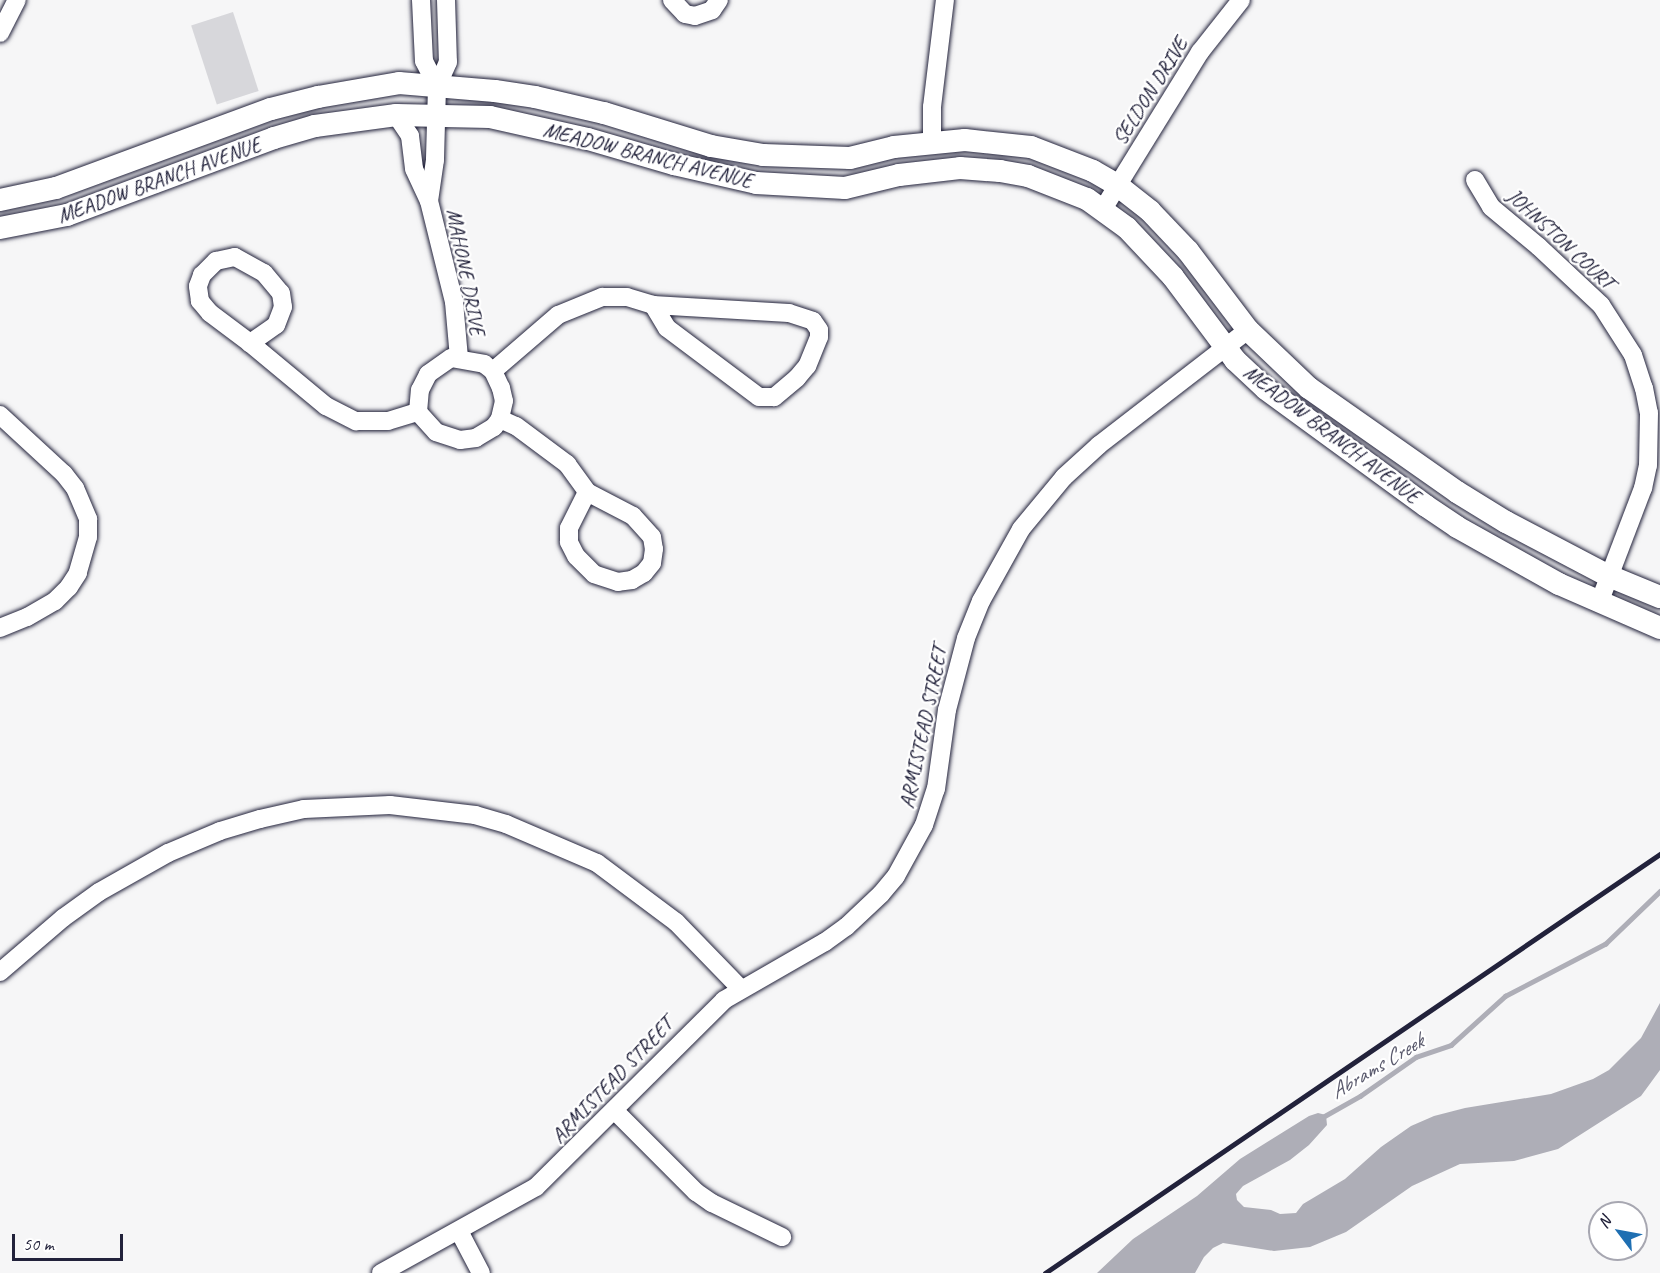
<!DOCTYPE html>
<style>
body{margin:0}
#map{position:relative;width:1660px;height:1273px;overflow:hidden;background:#f6f6f7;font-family:Caveat,sans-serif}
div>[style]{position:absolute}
.green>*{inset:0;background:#d7d7db;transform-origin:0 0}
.water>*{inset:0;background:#aeaeb7}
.stream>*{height:4.5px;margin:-2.25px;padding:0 2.25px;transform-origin:2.25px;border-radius:2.25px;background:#aeaeb7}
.roads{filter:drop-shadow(0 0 2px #22223b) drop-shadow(0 0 2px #22223b)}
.minor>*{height:18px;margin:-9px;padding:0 9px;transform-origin:9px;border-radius:9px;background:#fff}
.major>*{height:22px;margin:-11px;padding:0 11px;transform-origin:11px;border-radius:11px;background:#fff}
.rail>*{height:4.5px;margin:-2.25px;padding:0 2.25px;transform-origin:2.25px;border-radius:2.25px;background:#22223b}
span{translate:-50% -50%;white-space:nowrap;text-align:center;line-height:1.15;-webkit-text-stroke:4.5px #fff;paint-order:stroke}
.street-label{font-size:21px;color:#22223b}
.water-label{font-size:22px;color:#5a5a6d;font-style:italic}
.north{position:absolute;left:1588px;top:1201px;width:60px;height:60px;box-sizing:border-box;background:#fff;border:2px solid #a7a7b1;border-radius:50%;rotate:302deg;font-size:16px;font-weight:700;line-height:24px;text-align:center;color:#22223b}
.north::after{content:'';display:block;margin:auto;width:21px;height:27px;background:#1f6fb2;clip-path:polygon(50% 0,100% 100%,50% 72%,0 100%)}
.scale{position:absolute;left:12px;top:1234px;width:111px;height:27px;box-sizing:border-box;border:3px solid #22223b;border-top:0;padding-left:8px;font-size:18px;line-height:21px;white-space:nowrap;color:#22223b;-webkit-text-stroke:4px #fff;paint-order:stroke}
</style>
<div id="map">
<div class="green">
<i style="left:233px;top:12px;width:83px;height:44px;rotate:72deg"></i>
</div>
<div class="water">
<i style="clip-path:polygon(1660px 1003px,1660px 1070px,1641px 1096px,1558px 1149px,1514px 1161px,1460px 1164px,1412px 1186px,1346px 1232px,1310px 1247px,1274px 1251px,1223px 1243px,1213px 1248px,1204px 1257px,1195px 1273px,1097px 1273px,1133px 1239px,1197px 1196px,1240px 1159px,1309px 1116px,1318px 1113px,1326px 1115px,1327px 1125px,1309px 1145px,1290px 1160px,1243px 1186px,1236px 1194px,1237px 1200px,1244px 1207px,1271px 1210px,1280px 1214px,1296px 1213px,1303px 1204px,1345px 1179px,1381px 1147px,1411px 1126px,1434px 1116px,1465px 1108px,1551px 1094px,1593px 1079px,1609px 1070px,1641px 1038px)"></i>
</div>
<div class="stream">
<i style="left:1321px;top:1118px;width:45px;rotate:-29.4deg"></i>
<i style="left:1360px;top:1096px;width:68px;rotate:-34.9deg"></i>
<i style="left:1416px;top:1057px;width:37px;rotate:-19deg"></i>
<i style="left:1451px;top:1045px;width:73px;rotate:-42.2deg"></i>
<i style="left:1505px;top:996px;width:113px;rotate:-27.5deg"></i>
<i style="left:1605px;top:944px;width:76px;rotate:-43.9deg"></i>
</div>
<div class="roads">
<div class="minor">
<i style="left:421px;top:0;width:61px;rotate:87.2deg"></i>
<i style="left:424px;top:61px;width:29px;rotate:63deg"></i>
<i style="left:446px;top:0;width:62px;rotate:88.2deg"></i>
<i style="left:448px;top:62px;width:27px;rotate:114deg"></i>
<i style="left:437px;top:87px;width:73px;rotate:91.6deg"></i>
<i style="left:435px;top:160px;width:41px;rotate:98.3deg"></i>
<i style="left:429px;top:201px;width:104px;rotate:76.1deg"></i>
<i style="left:454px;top:302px;width:56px;rotate:84.9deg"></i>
<i style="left:672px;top:0;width:19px;rotate:47deg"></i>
<i style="left:685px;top:14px;width:10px;rotate:11deg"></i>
<i style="left:695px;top:16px;width:18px;rotate:-19deg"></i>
<i style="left:712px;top:10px;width:12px;rotate:-55deg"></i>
<i style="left:0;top:33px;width:37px;rotate:-63deg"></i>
<i style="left:396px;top:115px;width:25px;rotate:56deg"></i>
<i style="left:410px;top:136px;width:33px;rotate:83deg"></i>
<i style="left:414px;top:169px;width:35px;rotate:65deg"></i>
<i style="left:932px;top:142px;width:35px;rotate:-90deg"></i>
<i style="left:932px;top:107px;width:108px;rotate:-83.1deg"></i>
<i style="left:1475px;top:180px;width:31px;rotate:59deg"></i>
<i style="left:1491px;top:207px;width:62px;rotate:39.8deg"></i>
<i style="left:1539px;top:247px;width:85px;rotate:43.1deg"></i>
<i style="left:1601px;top:305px;width:59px;rotate:57.4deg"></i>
<i style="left:1633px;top:355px;width:35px;rotate:72deg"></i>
<i style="left:1644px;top:388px;width:25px;rotate:79deg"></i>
<i style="left:1649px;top:413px;width:52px;rotate:91.1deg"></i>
<i style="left:1648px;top:465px;width:24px;rotate:102deg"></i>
<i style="left:1643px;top:488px;width:123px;rotate:110.9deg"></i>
<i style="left:1103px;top:209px;width:185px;rotate:-58.3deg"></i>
<i style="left:1200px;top:52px;width:66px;rotate:-51.7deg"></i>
<i style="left:235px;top:257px;width:33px;rotate:29deg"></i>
<i style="left:264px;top:273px;width:26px;rotate:50deg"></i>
<i style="left:281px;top:293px;width:14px;rotate:82deg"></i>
<i style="left:283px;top:307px;width:19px;rotate:111deg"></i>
<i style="left:276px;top:325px;width:32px;rotate:145deg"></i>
<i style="left:250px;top:343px;width:50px;rotate:-143.1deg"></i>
<i style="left:210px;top:313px;width:16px;rotate:-130deg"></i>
<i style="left:200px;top:301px;width:15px;rotate:-98deg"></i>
<i style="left:198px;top:286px;width:12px;rotate:-70deg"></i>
<i style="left:202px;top:275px;width:20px;rotate:-45deg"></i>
<i style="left:216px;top:261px;width:19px;rotate:-12deg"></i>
<i style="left:250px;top:343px;width:99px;rotate:39.7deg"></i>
<i style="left:326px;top:406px;width:34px;rotate:27deg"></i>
<i style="left:356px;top:421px;width:32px"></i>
<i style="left:388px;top:421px;width:31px;rotate:-17deg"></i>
<i style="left:451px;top:358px;width:34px;rotate:10deg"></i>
<i style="left:484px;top:364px;width:11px;rotate:38deg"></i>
<i style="left:493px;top:371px;width:19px;rotate:65deg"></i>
<i style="left:501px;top:388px;width:13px;rotate:77deg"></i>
<i style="left:504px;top:401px;width:18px;rotate:103deg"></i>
<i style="left:500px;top:419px;width:10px;rotate:127deg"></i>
<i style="left:494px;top:427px;width:21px;rotate:149deg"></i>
<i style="left:476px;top:438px;width:16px;rotate:173deg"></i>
<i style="left:460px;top:440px;width:25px;rotate:-162deg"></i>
<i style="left:436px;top:432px;width:27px;rotate:-132deg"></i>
<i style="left:418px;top:412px;width:22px;rotate:-85deg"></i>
<i style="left:420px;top:390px;width:18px;rotate:-63deg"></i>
<i style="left:428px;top:374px;width:28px;rotate:-35deg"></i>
<i style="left:493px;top:371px;width:86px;rotate:-40.7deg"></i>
<i style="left:558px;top:315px;width:48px;rotate:-22.2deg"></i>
<i style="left:602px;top:297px;width:25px"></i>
<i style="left:627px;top:297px;width:27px;rotate:17deg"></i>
<i style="left:653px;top:305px;width:136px;rotate:3.4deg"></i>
<i style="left:789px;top:313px;width:25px;rotate:18deg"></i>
<i style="left:813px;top:321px;width:11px;rotate:56deg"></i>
<i style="left:819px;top:330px;width:7px;rotate:90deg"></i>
<i style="left:819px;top:337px;width:31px;rotate:112deg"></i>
<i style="left:807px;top:366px;width:16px;rotate:130deg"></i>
<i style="left:797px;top:378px;width:30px;rotate:140deg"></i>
<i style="left:774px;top:397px;width:15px;rotate:180deg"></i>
<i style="left:759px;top:397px;width:115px;rotate:-143.1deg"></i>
<i style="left:667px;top:328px;width:27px;rotate:-121deg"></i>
<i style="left:0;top:415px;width:87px;rotate:42.7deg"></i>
<i style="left:64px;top:474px;width:18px;rotate:52deg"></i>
<i style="left:75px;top:488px;width:34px;rotate:67deg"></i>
<i style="left:88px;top:519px;width:18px;rotate:90deg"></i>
<i style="left:88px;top:537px;width:37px;rotate:106deg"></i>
<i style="left:78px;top:573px;width:17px;rotate:123deg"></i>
<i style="left:69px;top:587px;width:20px;rotate:135deg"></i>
<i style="left:55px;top:601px;width:32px;rotate:150deg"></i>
<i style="left:27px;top:617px;width:29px;rotate:158deg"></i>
<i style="left:500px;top:419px;width:17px;rotate:24deg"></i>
<i style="left:516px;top:426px;width:64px;rotate:36.7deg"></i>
<i style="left:567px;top:464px;width:34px;rotate:54deg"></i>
<i style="left:587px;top:492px;width:52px;rotate:27.6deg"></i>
<i style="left:633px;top:516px;width:28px;rotate:48deg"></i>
<i style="left:652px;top:537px;width:12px;rotate:81deg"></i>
<i style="left:654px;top:549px;width:14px;rotate:98deg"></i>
<i style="left:652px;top:563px;width:13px;rotate:129deg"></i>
<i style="left:644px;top:573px;width:14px;rotate:150deg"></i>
<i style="left:632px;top:580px;width:14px;rotate:172deg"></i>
<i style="left:618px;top:582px;width:25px;rotate:-162deg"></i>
<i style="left:594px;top:574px;width:25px;rotate:-135deg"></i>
<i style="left:576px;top:556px;width:16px;rotate:-117deg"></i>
<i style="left:569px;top:542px;width:14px;rotate:-90deg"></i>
<i style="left:569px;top:528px;width:40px;rotate:-63.4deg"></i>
<i style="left:0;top:972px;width:83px;rotate:-40.6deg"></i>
<i style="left:63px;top:918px;width:44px;rotate:-35.8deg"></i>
<i style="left:99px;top:892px;width:79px;rotate:-29.5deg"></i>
<i style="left:168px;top:853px;width:56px;rotate:-22.9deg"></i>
<i style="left:220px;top:831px;width:42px;rotate:-16.7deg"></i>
<i style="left:260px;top:819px;width:45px;rotate:-12.8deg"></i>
<i style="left:304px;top:809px;width:86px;rotate:-2.7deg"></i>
<i style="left:390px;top:805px;width:86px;rotate:6.7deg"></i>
<i style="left:475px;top:815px;width:32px;rotate:16deg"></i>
<i style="left:506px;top:824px;width:99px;rotate:23.2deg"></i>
<i style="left:597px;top:863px;width:99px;rotate:36.8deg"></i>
<i style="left:676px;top:922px;width:92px;rotate:45.9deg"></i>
<i style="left:614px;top:1110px;width:116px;rotate:45deg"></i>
<i style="left:696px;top:1192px;width:19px;rotate:35deg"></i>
<i style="left:712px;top:1203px;width:78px;rotate:25.9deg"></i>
<i style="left:459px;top:1231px;width:47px;rotate:62.4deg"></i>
<i style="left:381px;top:1273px;width:177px;rotate:-29deg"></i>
<i style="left:536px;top:1187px;width:265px;rotate:-44.8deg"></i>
<i style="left:724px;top:1000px;width:116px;rotate:-29.9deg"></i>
<i style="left:825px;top:942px;width:26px;rotate:-36deg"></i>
<i style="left:846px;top:927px;width:48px;rotate:-43.3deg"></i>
<i style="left:881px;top:894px;width:23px;rotate:-50deg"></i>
<i style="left:896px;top:876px;width:58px;rotate:-61.2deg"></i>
<i style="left:924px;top:825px;width:38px;rotate:-72deg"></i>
<i style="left:936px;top:789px;width:80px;rotate:-82.1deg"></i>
<i style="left:947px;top:710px;width:74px;rotate:-75.2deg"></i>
<i style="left:966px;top:638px;width:40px;rotate:-68deg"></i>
<i style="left:981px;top:601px;width:82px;rotate:-60.9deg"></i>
<i style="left:1021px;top:529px;width:67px;rotate:-50.4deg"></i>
<i style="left:1064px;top:477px;width:47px;rotate:-42.4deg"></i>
<i style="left:1099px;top:445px;width:188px;rotate:-37.7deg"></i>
</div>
<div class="major">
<i style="left:0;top:200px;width:57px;rotate:-12.1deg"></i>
<i style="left:56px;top:188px;width:229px;rotate:-20.2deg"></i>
<i style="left:271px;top:109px;width:49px;rotate:-14.3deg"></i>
<i style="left:318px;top:97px;width:82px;rotate:-9.8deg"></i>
<i style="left:399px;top:83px;width:96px;rotate:4.8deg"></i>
<i style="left:495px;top:91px;width:40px;rotate:8.5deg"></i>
<i style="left:535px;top:97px;width:71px;rotate:13.1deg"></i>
<i style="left:604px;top:113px;width:112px;rotate:17.1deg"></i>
<i style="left:711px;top:146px;width:53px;rotate:9.8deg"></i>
<i style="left:763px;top:155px;width:87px;rotate:2deg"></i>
<i style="left:850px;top:158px;width:45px;rotate:-14deg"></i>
<i style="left:894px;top:147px;width:71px;rotate:-5.6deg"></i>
<i style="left:965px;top:140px;width:66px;rotate:6.1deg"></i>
<i style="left:1031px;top:147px;width:66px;rotate:21.2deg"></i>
<i style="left:1093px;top:171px;width:28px;rotate:30deg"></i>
<i style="left:1117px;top:185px;width:42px;rotate:38.2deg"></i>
<i style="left:1150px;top:211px;width:55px;rotate:46.5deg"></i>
<i style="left:1188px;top:251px;width:99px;rotate:52.8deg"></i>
<i style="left:1248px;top:330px;width:84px;rotate:43.6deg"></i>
<i style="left:1309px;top:388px;width:181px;rotate:35.1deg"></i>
<i style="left:1457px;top:492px;width:57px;rotate:31.5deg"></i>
<i style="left:1506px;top:522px;width:116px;rotate:27.7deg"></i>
<i style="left:1609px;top:576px;width:55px;rotate:22.4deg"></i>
<i style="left:0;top:228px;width:68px;rotate:-11deg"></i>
<i style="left:67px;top:215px;width:221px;rotate:-20.4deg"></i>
<i style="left:274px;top:138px;width:43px;rotate:-16.3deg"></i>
<i style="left:315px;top:126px;width:82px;rotate:-7.7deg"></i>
<i style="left:396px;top:115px;width:94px;rotate:1.2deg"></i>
<i style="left:490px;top:117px;width:100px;rotate:12.7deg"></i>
<i style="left:588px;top:139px;width:90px;rotate:16.2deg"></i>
<i style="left:674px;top:164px;width:84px;rotate:13deg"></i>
<i style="left:756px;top:183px;width:89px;rotate:3.2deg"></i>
<i style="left:845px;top:188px;width:56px;rotate:-13.5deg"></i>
<i style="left:899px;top:175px;width:61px;rotate:-6.5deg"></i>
<i style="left:960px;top:168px;width:40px;rotate:4.3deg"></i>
<i style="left:1000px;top:171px;width:28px;rotate:10deg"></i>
<i style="left:1028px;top:176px;width:63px;rotate:21.3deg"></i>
<i style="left:1087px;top:199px;width:49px;rotate:35.9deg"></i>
<i style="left:1127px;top:228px;width:67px;rotate:46.8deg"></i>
<i style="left:1173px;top:277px;width:104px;rotate:53.2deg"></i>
<i style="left:1235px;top:360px;width:42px;rotate:43.1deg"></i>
<i style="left:1266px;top:389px;width:198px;rotate:36.2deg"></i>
<i style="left:1426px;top:506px;width:37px;rotate:34deg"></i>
<i style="left:1457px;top:527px;width:117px;rotate:29.2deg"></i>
<i style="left:1559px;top:584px;width:110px;rotate:23.5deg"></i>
</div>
</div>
<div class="rail">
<i style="left:1045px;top:1273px;width:744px;rotate:-34.27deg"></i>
</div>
<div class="street-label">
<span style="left:1150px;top:91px;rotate:-58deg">SELDON DRIVE</span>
<span style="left:648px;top:155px;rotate:14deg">MEADOW BRANCH AVENUE</span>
<span style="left:159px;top:180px;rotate:-20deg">MEADOW BRANCH AVENUE</span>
<span style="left:1561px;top:239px;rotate:43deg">JOHNSTON COURT</span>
<span style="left:466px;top:272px;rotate:79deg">MAHONE DRIVE</span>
<span style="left:1332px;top:434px;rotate:37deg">MEADOW BRANCH AVENUE</span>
<span style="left:923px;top:727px;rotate:-78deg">ARMISTEAD STREET</span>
<span style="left:612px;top:1080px;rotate:-46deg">ARMISTEAD STREET</span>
</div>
<div class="water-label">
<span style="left:1377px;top:1067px;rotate:-31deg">Abrams Creek</span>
</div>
<div class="north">N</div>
<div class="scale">50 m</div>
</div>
